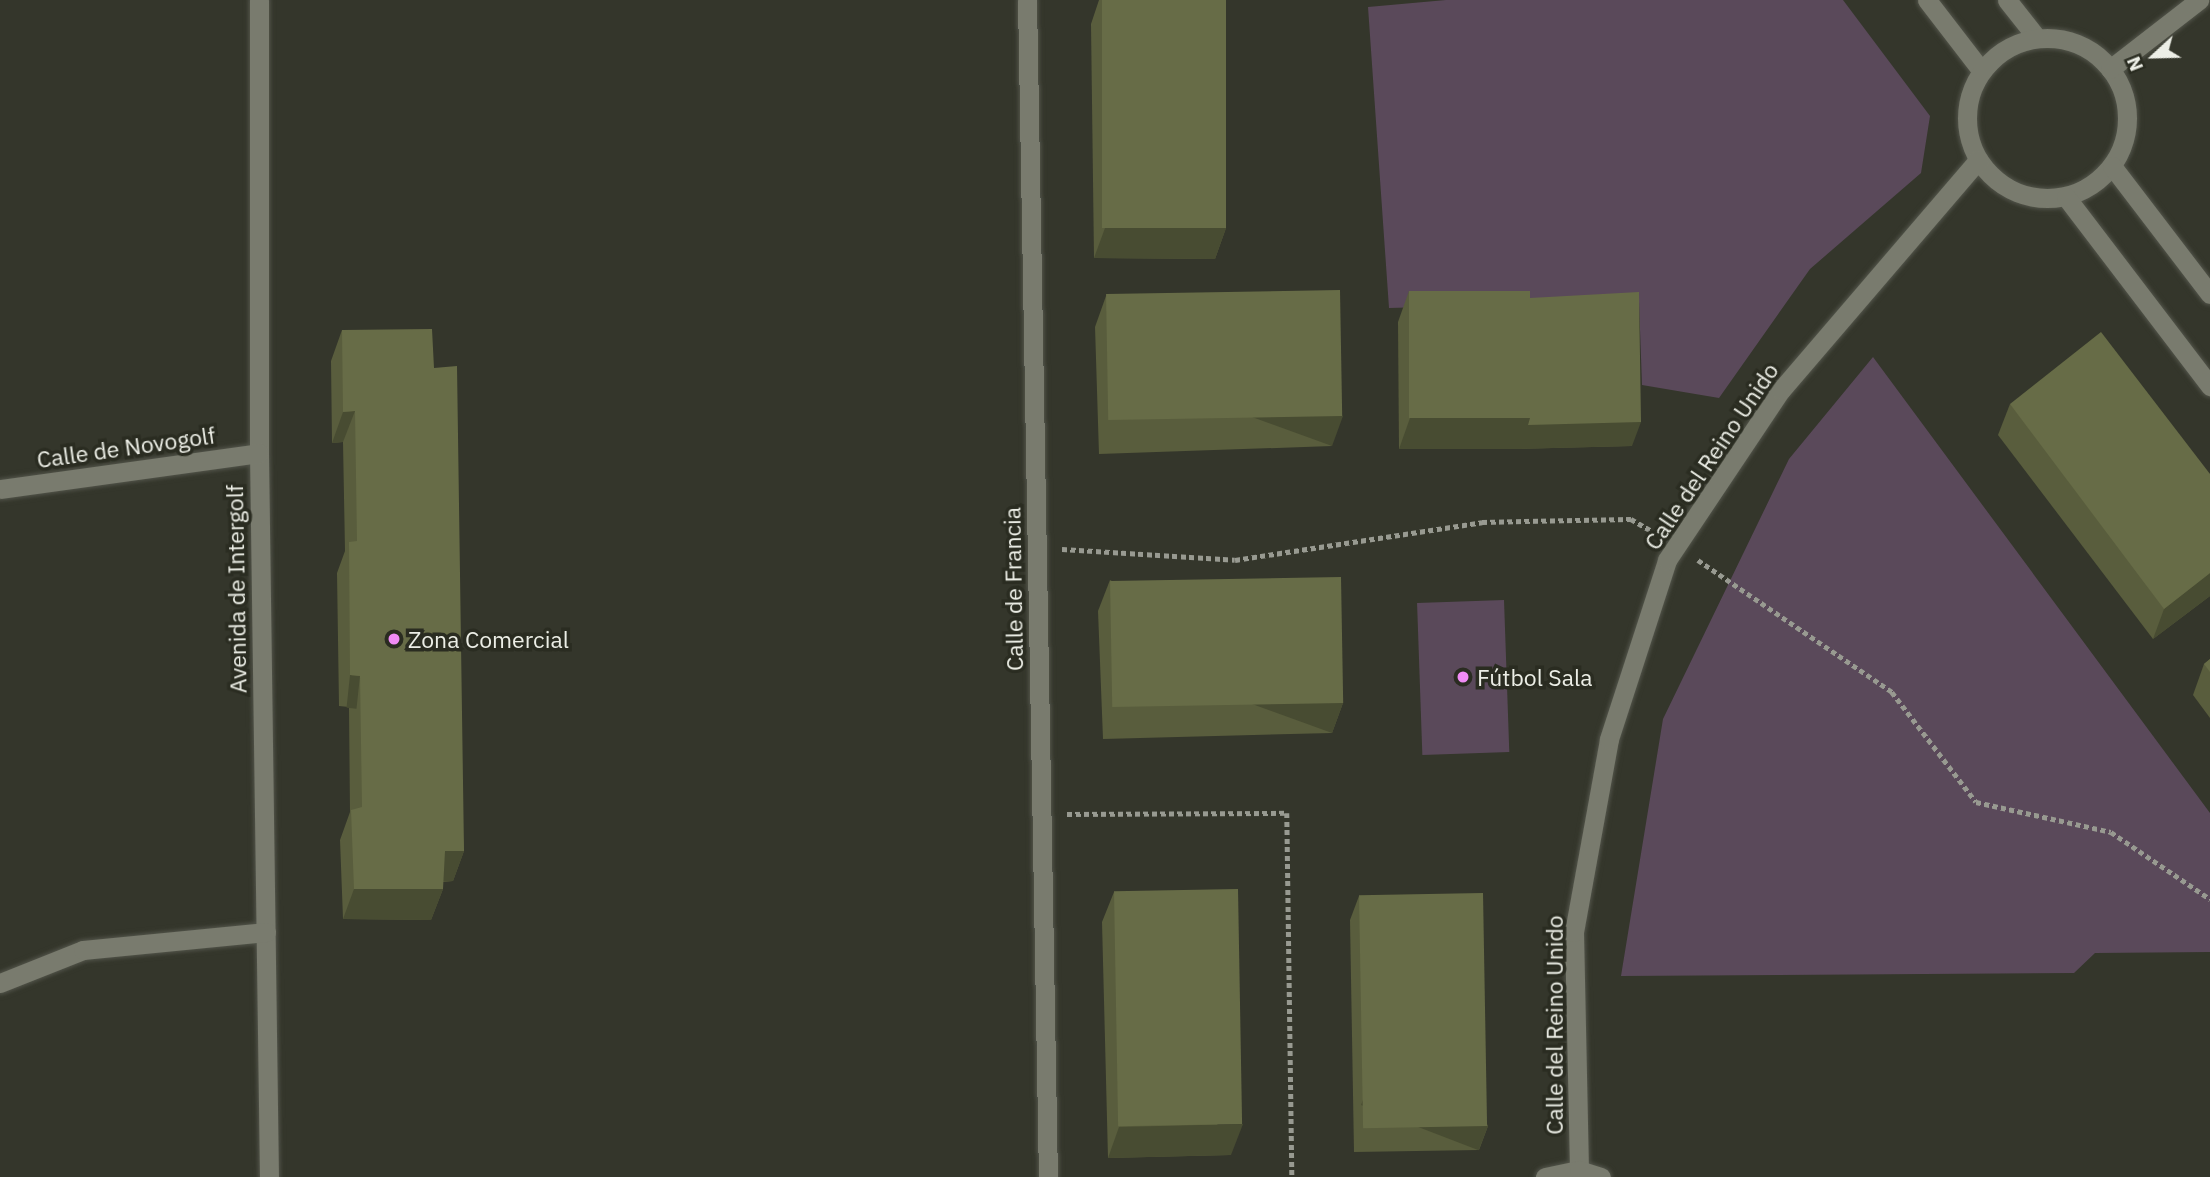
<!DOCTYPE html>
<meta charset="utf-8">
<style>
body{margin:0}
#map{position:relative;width:2210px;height:1177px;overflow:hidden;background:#34362b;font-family:"IBM Plex Sans",sans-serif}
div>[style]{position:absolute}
.green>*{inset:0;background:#5a495a;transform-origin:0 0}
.path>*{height:4.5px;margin-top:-2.25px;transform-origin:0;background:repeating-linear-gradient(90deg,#989a91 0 5px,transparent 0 8.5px)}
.roads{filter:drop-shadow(0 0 2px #52544a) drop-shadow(0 0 2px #52544a)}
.minor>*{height:19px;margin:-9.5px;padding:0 9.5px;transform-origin:9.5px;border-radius:9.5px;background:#797b6e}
.minor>.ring{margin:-9.5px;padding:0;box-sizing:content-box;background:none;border:19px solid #797b6e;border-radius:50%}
.wall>*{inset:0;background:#595d3d}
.shaded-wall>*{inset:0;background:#484c32;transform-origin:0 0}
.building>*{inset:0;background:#676c47;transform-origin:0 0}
.dots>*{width:19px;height:19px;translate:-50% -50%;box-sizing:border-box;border:4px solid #2a2c21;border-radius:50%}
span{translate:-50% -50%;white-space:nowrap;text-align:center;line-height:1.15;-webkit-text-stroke:7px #2a2c21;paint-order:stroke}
.street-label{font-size:23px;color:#eceee6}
.poi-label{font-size:23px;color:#eceee6}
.left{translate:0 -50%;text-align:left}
.north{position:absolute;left:2119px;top:21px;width:70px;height:70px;-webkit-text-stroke:5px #2a2c21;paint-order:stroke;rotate:248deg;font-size:19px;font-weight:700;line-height:28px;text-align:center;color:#eceee6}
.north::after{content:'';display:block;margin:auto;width:24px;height:32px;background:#eceee6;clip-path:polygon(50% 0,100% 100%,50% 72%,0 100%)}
</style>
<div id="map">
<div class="green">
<i style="clip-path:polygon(1446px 0,1843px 0,1930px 116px,1921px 173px,1810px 269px,1719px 398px,1642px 385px,1639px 301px,1389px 308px,1368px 7px)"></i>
<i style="clip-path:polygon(1873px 357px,2210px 813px,2210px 952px,2095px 953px,2074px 973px,1621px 976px,1663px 719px,1789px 459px)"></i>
<i style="left:1504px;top:600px;width:152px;height:87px;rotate:88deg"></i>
</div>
<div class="path">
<i style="left:1062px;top:549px;width:173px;rotate:3.6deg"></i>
<i style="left:1235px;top:560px;width:250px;rotate:-8.7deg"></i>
<i style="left:1482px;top:522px;width:149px;rotate:-1.2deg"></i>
<i style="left:1631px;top:519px;width:28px;rotate:30deg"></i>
<i style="left:1698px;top:560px;width:235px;rotate:34.2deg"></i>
<i style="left:1892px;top:692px;width:138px;rotate:52.6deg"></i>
<i style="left:1976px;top:802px;width:138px;rotate:12.5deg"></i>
<i style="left:2111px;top:832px;width:120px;rotate:34.1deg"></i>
<i style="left:1067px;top:814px;width:220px;rotate:-0.3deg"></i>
<i style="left:1287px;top:813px;width:364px;rotate:89.2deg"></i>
</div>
<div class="roads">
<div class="minor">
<i style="left:259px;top:0;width:453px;rotate:90deg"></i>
<i style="left:259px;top:453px;width:724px;rotate:89.21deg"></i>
<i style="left:1027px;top:0;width:1177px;rotate:88.98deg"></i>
<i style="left:1927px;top:0;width:88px;rotate:52.4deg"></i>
<i style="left:2007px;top:0;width:48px;rotate:51.7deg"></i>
<i class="ring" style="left:1967px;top:38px;width:141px;height:141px"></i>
<i style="left:2110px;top:69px;width:113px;rotate:-37.8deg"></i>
<i style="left:2112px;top:166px;width:161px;rotate:52.6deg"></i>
<i style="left:2066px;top:197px;width:238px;rotate:52.7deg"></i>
<i style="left:0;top:489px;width:261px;rotate:-7.9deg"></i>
<i style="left:0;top:983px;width:89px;rotate:-21.7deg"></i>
<i style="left:83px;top:950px;width:184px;rotate:-5.6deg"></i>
<i style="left:1579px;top:1170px;width:238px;rotate:-91.2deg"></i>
<i style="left:1574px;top:932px;width:196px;rotate:-79.7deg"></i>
<i style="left:1609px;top:739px;width:188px;rotate:-72deg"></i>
<i style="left:1667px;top:560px;width:205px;rotate:-56.2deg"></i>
<i style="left:1781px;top:390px;width:303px;rotate:-49.4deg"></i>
<i style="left:1545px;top:1177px;width:35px;rotate:-12deg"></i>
<i style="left:1579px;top:1170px;width:23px;rotate:18deg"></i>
</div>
</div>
<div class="wall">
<i style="clip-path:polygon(1099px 0,1226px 0,1226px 228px,1215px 259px,1094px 258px,1091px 24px)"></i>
<i style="clip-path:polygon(1409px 291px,1530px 298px,1632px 446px,1519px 449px,1399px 449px,1398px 322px)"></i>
<i style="clip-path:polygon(1106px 296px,1332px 446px,1099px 454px,1095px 327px)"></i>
<i style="clip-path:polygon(342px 330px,434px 368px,464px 851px,453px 881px,443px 882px,443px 889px,431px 920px,343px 919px,340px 840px,350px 812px,349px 707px,339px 706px,337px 573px,345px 551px,343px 442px,332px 443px,331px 361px)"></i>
<i style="clip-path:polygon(2010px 404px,2210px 474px,2210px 596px,2153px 639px,1998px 435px)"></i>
<i style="clip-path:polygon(1110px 580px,1343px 703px,1332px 733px,1103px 739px,1098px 611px)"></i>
<i style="clip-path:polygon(2210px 659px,2210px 718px,2193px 695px,2204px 664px)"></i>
<i style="clip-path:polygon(1114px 892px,1231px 1155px,1108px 1158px,1102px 922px)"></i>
<i style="clip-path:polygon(1359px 896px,1488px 1126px,1479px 1150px,1354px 1152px,1350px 920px)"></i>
</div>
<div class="shaded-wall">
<i style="clip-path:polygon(1105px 228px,1226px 228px,1215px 259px,1094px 258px)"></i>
<i style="clip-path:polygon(355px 411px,343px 442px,332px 443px,343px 412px)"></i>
<i style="left:1343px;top:416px;width:32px;height:233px;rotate:110deg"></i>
<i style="clip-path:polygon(1410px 418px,1530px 418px,1641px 422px,1632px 446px,1519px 449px,1399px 449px)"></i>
<i style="clip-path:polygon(2210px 573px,2210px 596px,2153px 639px,2164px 609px)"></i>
<i style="left:350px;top:675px;width:10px;height:33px;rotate:6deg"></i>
<i style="left:1343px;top:703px;width:32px;height:228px;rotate:110deg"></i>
<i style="clip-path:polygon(445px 851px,464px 851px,453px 881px,434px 882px)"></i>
<i style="clip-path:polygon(354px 889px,443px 889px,431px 920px,343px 919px)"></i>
<i style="clip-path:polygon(1243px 1124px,1231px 1155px,1108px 1158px,1119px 1127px)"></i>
<i style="left:1488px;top:1126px;width:26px;height:126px;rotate:111deg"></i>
</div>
<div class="building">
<i style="left:1102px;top:0;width:124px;height:228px"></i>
<i style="left:1340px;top:290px;width:126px;height:234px;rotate:89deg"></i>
<i style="left:1409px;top:291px;width:121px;height:127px"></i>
<i style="clip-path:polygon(1639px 292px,1641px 422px,1528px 425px,1530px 418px,1530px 298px)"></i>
<i style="clip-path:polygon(432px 329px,434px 368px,457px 366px,464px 851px,445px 851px,443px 889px,354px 889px,351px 810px,362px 807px,360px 676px,350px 675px,349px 542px,357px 541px,355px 411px,343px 412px,342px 330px)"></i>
<i style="clip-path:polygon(2101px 332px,2210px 474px,2210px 573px,2164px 609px,2010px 404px)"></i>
<i style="left:1341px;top:577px;width:126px;height:231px;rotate:89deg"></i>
<i style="clip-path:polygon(2210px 659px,2210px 672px,2204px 664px)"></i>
<i style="left:1238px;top:889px;width:235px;height:124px;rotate:89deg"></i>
<i style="left:1483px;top:893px;width:233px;height:124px;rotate:89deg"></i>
</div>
<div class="dots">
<i style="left:394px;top:639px;background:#f08bf5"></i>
<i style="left:1463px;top:677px;background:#f08bf5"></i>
</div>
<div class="street-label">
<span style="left:126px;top:447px;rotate:-8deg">Calle de Novogolf</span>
<span style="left:1711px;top:456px;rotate:-56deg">Calle del Reino Unido</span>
<span style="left:236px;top:589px;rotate:-91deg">Avenida de Intergolf</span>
<span style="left:1013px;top:589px;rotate:-91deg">Calle de Francia</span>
<span style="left:1554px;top:1025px;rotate:-90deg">Calle del Reino Unido</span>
</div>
<div class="poi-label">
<span class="left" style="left:408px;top:639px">Zona Comercial</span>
<span class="left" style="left:1477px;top:677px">Fútbol Sala</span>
</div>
<div class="north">N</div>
</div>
